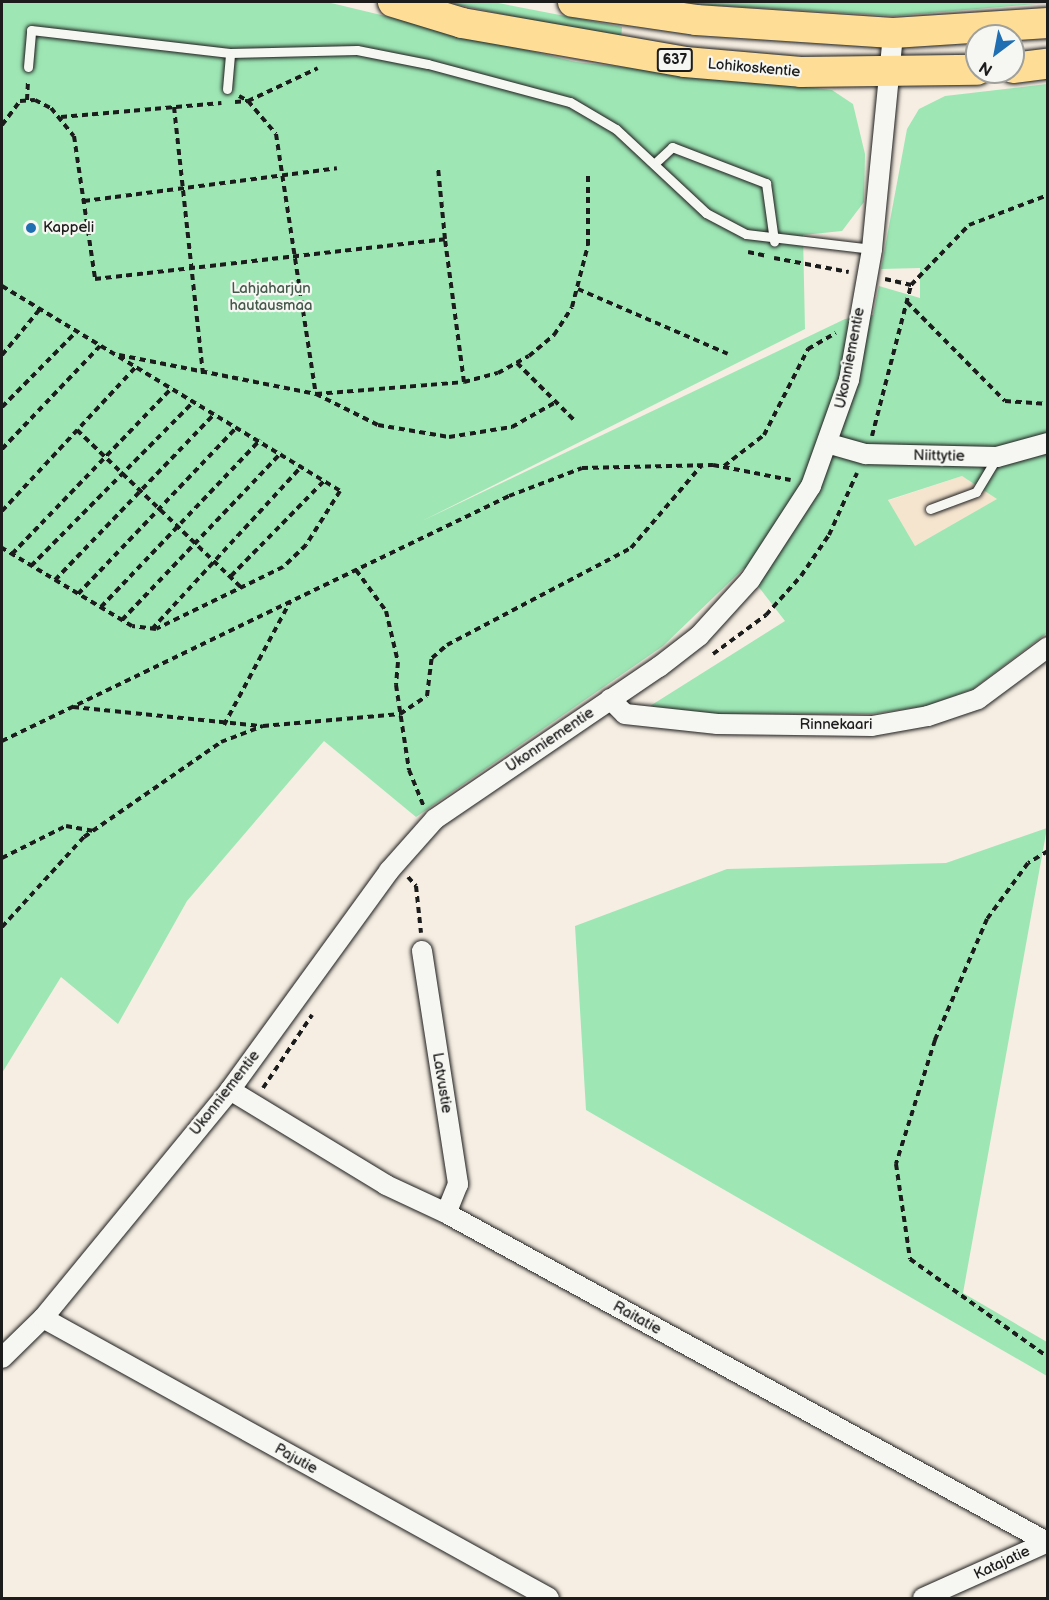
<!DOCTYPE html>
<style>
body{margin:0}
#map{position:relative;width:1049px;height:1600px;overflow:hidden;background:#f6eee2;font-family:"Balsamiq Sans",sans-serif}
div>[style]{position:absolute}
.built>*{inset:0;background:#f5e5cf}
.green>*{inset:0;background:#9ee7b5}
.path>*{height:4px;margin-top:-2px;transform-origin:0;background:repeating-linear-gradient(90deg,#1c1c1c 0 6px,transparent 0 10.5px)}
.roads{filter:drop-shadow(0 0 2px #1c1c1c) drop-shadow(0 0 2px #1c1c1c)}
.lane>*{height:9px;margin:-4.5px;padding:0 4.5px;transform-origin:4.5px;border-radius:4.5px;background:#f6f6f2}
.street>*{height:20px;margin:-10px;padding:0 10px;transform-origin:10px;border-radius:10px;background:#f6f6f2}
.primary>*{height:30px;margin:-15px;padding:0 15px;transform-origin:15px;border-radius:15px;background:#fedd96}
.dots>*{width:16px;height:16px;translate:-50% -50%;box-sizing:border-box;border:3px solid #f6f6f2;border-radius:50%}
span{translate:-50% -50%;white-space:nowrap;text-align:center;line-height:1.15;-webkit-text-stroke:4.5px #f6f6f2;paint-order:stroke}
.shield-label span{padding:2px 4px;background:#f6f6f2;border:2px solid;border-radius:4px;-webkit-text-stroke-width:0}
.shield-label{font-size:14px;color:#1c1c1c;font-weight:700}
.street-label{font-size:15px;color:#1c1c1c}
.poi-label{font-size:15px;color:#1c1c1c}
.left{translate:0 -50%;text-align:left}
.park-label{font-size:15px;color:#43594a}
.frame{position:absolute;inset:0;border:3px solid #1c1c1c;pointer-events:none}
.north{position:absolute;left:965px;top:24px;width:60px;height:60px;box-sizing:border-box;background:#f6f6f2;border:2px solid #9f9f9c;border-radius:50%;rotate:212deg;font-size:16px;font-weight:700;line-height:24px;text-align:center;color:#1c1c1c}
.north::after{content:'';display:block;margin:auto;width:21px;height:27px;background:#1f6fb2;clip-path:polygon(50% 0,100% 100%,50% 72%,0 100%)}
</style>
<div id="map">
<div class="built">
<i style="clip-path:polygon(962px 476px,998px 499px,915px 546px,887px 501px)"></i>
</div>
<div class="green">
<i style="clip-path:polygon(evenodd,2px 2px,327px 2px,576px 62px,832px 90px,853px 104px,865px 154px,864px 202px,842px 231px,803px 235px,805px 329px,422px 521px,845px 319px,873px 315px,879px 286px,920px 298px,920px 268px,881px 269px,907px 129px,919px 109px,945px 96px,1047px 84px,1047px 633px,973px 689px,926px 706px,871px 714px,717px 714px,650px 706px,785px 621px,744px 568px,663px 646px,416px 817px,324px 741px,187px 901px,118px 1024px,61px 977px,2px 1073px,2px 2px,962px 476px,997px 499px,915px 546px,888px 500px,962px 476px)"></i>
<i style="clip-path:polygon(445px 2px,493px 2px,622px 27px,621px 39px)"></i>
<i style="clip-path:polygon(661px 2px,1047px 2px,1048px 3px,895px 16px)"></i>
<i style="clip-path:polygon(1047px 828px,963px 1293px,1047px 1342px,1047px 1376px,586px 1110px,575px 926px,727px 869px,946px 863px)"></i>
</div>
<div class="path">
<i style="left:239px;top:96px;width:10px;rotate:29deg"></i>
<i style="left:248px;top:101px;width:77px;rotate:-25.2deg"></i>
<i style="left:27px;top:100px;width:20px;rotate:-87deg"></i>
<i style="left:235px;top:102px;width:13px;rotate:-4deg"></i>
<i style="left:248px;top:101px;width:43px;rotate:49.7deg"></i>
<i style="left:276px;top:134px;width:263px;rotate:81.3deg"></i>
<i style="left:316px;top:394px;width:69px;rotate:26.6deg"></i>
<i style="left:378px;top:425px;width:72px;rotate:9.6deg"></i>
<i style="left:449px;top:437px;width:64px;rotate:-9deg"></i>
<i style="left:512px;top:427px;width:51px;rotate:-29.6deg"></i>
<i style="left:174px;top:107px;width:270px;rotate:83.8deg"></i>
<i style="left:61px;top:117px;width:161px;rotate:-5deg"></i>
<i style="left:2px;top:125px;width:30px;rotate:-53deg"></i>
<i style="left:20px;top:101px;width:15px;rotate:-4deg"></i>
<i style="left:35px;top:100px;width:18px;rotate:27deg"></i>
<i style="left:51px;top:108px;width:36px;rotate:51deg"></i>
<i style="left:74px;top:136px;width:145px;rotate:81.6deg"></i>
<i style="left:95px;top:279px;width:352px;rotate:-6.5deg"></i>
<i style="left:445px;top:239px;width:71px;rotate:-95.6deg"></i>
<i style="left:84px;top:201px;width:255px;rotate:-7.4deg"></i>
<i style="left:748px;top:252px;width:19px;rotate:12deg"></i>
<i style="left:774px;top:258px;width:76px;rotate:10.6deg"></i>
<i style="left:885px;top:279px;width:27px;rotate:13deg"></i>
<i style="left:911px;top:285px;width:83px;rotate:-46deg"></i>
<i style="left:969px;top:225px;width:85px;rotate:-20.8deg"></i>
<i style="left:2px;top:286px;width:395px;rotate:31.2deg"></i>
<i style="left:340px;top:491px;width:64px;rotate:122.2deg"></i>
<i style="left:306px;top:545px;width:32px;rotate:136deg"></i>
<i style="left:283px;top:567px;width:141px;rotate:154deg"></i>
<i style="left:156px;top:629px;width:24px;rotate:-173deg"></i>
<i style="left:132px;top:626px;width:152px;rotate:-149deg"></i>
<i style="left:578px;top:289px;width:163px;rotate:23.4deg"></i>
<i style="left:907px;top:302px;width:139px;rotate:45.3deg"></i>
<i style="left:1005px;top:401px;width:43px;rotate:4deg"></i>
<i style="left:2px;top:355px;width:60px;rotate:-50.4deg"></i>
<i style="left:119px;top:355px;width:201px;rotate:11.2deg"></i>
<i style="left:316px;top:394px;width:148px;rotate:-4.6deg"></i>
<i style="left:464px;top:382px;width:144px;rotate:-97.6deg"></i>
<i style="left:517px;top:363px;width:82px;rotate:45deg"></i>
<i style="left:464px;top:382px;width:35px;rotate:-15deg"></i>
<i style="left:498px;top:373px;width:35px;rotate:-29deg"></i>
<i style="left:529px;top:356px;width:33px;rotate:-40deg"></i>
<i style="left:554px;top:335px;width:33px;rotate:-57deg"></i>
<i style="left:572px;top:307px;width:64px;rotate:-75.5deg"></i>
<i style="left:588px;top:245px;width:70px;rotate:-90deg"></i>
<i style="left:2px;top:407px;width:107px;rotate:-45.4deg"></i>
<i style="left:77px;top:430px;width:227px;rotate:43.8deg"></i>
<i style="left:872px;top:436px;width:156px;rotate:-75.5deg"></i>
<i style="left:2px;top:449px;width:142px;rotate:-46.4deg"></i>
<i style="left:724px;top:466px;width:51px;rotate:-37.8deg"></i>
<i style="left:764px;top:435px;width:97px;rotate:-62.9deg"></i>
<i style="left:808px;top:349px;width:32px;rotate:-30deg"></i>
<i style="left:2px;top:511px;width:197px;rotate:-47.1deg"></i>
<i style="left:12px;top:554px;width:231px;rotate:-46.1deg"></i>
<i style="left:31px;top:566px;width:232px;rotate:-45.3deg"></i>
<i style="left:356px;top:570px;width:51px;rotate:53.8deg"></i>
<i style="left:386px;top:611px;width:52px;rotate:76.8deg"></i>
<i style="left:398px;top:662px;width:23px;rotate:95deg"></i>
<i style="left:396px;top:685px;width:86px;rotate:81.3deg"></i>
<i style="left:409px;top:770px;width:38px;rotate:68deg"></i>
<i style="left:231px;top:576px;width:133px;rotate:-45.6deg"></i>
<i style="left:55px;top:580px;width:231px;rotate:-46.2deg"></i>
<i style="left:78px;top:594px;width:231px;rotate:-46.4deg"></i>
<i style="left:101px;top:607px;width:231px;rotate:-46.4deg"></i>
<i style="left:122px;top:620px;width:231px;rotate:-46.4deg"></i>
<i style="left:152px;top:629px;width:222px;rotate:-47.4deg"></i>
<i style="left:713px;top:654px;width:66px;rotate:-36.3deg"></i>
<i style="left:766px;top:615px;width:52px;rotate:-48.1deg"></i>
<i style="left:801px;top:576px;width:50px;rotate:-55.7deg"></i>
<i style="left:829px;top:535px;width:68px;rotate:-65.7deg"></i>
<i style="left:73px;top:707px;width:188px;rotate:5.8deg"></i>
<i style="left:224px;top:725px;width:140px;rotate:-61.8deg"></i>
<i style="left:2px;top:741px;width:563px;rotate:-25.79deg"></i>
<i style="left:509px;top:496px;width:78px;rotate:-21deg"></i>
<i style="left:582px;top:468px;width:131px;rotate:-1.3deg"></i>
<i style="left:713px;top:465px;width:79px;rotate:10.9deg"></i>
<i style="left:1048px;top:851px;width:23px;rotate:149deg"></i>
<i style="left:1028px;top:863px;width:69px;rotate:126.2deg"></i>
<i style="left:987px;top:919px;width:132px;rotate:113.3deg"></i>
<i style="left:935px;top:1040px;width:130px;rotate:107.5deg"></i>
<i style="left:896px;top:1164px;width:96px;rotate:81.6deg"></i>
<i style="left:910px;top:1259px;width:169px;rotate:35.4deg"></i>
<i style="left:2px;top:858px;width:72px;rotate:-26.6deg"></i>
<i style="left:66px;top:826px;width:27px;rotate:10deg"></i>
<i style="left:408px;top:877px;width:12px;rotate:48deg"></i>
<i style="left:416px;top:886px;width:47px;rotate:83.9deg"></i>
<i style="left:2px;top:927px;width:122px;rotate:-47.7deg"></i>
<i style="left:84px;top:837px;width:167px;rotate:-34.7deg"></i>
<i style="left:221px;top:742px;width:45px;rotate:-20.9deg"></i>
<i style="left:263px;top:726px;width:138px;rotate:-5deg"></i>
<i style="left:400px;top:714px;width:32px;rotate:-34deg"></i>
<i style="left:427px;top:696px;width:38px;rotate:-83deg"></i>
<i style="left:432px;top:658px;width:20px;rotate:-41deg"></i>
<i style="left:447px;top:645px;width:208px;rotate:-27.8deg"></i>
<i style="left:631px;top:548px;width:109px;rotate:-49.5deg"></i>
<i style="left:263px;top:1088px;width:88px;rotate:-56.1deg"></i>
</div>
<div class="roads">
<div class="lane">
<i style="left:28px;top:67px;width:37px;rotate:-85deg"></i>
<i style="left:31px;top:30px;width:200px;rotate:6.6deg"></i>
<i style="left:230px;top:53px;width:127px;rotate:-1.4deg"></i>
<i style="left:357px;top:50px;width:72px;rotate:11.2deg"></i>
<i style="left:428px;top:64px;width:147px;rotate:15deg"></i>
<i style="left:570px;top:102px;width:53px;rotate:30.4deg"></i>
<i style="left:616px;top:129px;width:123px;rotate:43deg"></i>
<i style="left:706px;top:213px;width:45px;rotate:27.7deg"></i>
<i style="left:746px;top:234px;width:127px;rotate:6.8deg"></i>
<i style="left:227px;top:89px;width:36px;rotate:-85deg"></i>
<i style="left:654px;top:164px;width:25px;rotate:-43deg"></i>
<i style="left:672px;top:147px;width:101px;rotate:21deg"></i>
<i style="left:766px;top:183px;width:59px;rotate:82.1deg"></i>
<i style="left:930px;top:509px;width:49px;rotate:-20.3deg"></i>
<i style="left:976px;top:492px;width:41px;rotate:-59deg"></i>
</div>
<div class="street">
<i style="left:830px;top:444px;width:37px;rotate:16deg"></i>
<i style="left:866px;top:454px;width:131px;rotate:1.3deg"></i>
<i style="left:997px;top:457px;width:53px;rotate:-15.4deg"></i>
<i style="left:610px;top:699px;width:21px;rotate:45deg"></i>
<i style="left:625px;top:714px;width:93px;rotate:6.2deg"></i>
<i style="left:717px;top:724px;width:155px;rotate:0.7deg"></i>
<i style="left:872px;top:726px;width:57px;rotate:-10.1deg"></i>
<i style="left:928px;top:716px;width:53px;rotate:-18.8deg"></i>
<i style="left:978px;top:699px;width:87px;rotate:-36.6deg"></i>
<i style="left:422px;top:951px;width:236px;rotate:81.2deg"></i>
<i style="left:458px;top:1184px;width:31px;rotate:112deg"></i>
<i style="left:230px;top:1090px;width:183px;rotate:31.3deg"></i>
<i style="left:386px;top:1185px;width:66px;rotate:25deg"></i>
<i style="left:446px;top:1213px;width:685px;rotate:28.7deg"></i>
<i style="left:43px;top:1318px;width:578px;rotate:28.96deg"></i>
<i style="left:2px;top:1358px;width:57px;rotate:-44.3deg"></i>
<i style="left:43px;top:1318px;width:295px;rotate:-50.6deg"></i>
<i style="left:230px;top:1090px;width:271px;rotate:-54deg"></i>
<i style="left:389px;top:871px;width:69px;rotate:-48.5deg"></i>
<i style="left:435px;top:819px;width:271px;rotate:-34.2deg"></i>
<i style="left:659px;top:667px;width:51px;rotate:-37.8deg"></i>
<i style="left:699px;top:636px;width:76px;rotate:-47.7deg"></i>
<i style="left:750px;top:580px;width:112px;rotate:-57deg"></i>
<i style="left:811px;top:486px;width:113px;rotate:-70.3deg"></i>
<i style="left:849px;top:380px;width:133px;rotate:-80deg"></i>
<i style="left:872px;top:249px;width:217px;rotate:-84.4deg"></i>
<i style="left:923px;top:1598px;width:137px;rotate:-24.1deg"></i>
</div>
<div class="primary">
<i style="left:393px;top:2px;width:72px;rotate:16.9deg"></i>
<i style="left:462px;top:23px;width:226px;rotate:9.9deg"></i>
<i style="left:685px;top:62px;width:116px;rotate:4.9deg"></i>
<i style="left:801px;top:72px;width:176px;rotate:-0.7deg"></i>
<i style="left:573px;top:2px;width:124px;rotate:8.3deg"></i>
<i style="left:696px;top:20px;width:197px;rotate:3.8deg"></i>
<i style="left:893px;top:33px;width:155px;rotate:-3.7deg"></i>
<i style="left:1013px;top:68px;width:35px;rotate:-7deg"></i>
</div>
</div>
<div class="dots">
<i style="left:31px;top:228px;background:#1f6fb2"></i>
</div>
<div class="shield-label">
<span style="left:675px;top:60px">637</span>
</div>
<div class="street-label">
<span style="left:754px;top:68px;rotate:5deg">Lohikoskentie</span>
<span style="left:850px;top:358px;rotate:-79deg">Ukonniementie</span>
<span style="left:939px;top:456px;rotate:1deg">Niittytie</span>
<span style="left:836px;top:725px">Rinnekaari</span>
<span style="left:550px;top:740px;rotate:-34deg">Ukonniementie</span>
<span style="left:442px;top:1083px;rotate:81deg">Latvustie</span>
<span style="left:225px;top:1093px;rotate:-52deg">Ukonniementie</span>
<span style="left:637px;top:1318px;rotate:29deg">Raitatie</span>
<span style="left:296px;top:1459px;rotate:29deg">Pajutie</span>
<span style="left:1002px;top:1563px;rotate:-25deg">Katajatie</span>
</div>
<div class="poi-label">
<span class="left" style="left:43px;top:228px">Kappeli</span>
</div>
<div class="park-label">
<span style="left:271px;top:297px">Lahjaharjun<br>hautausmaa</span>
</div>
<div class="frame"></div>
<div class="north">N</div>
</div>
